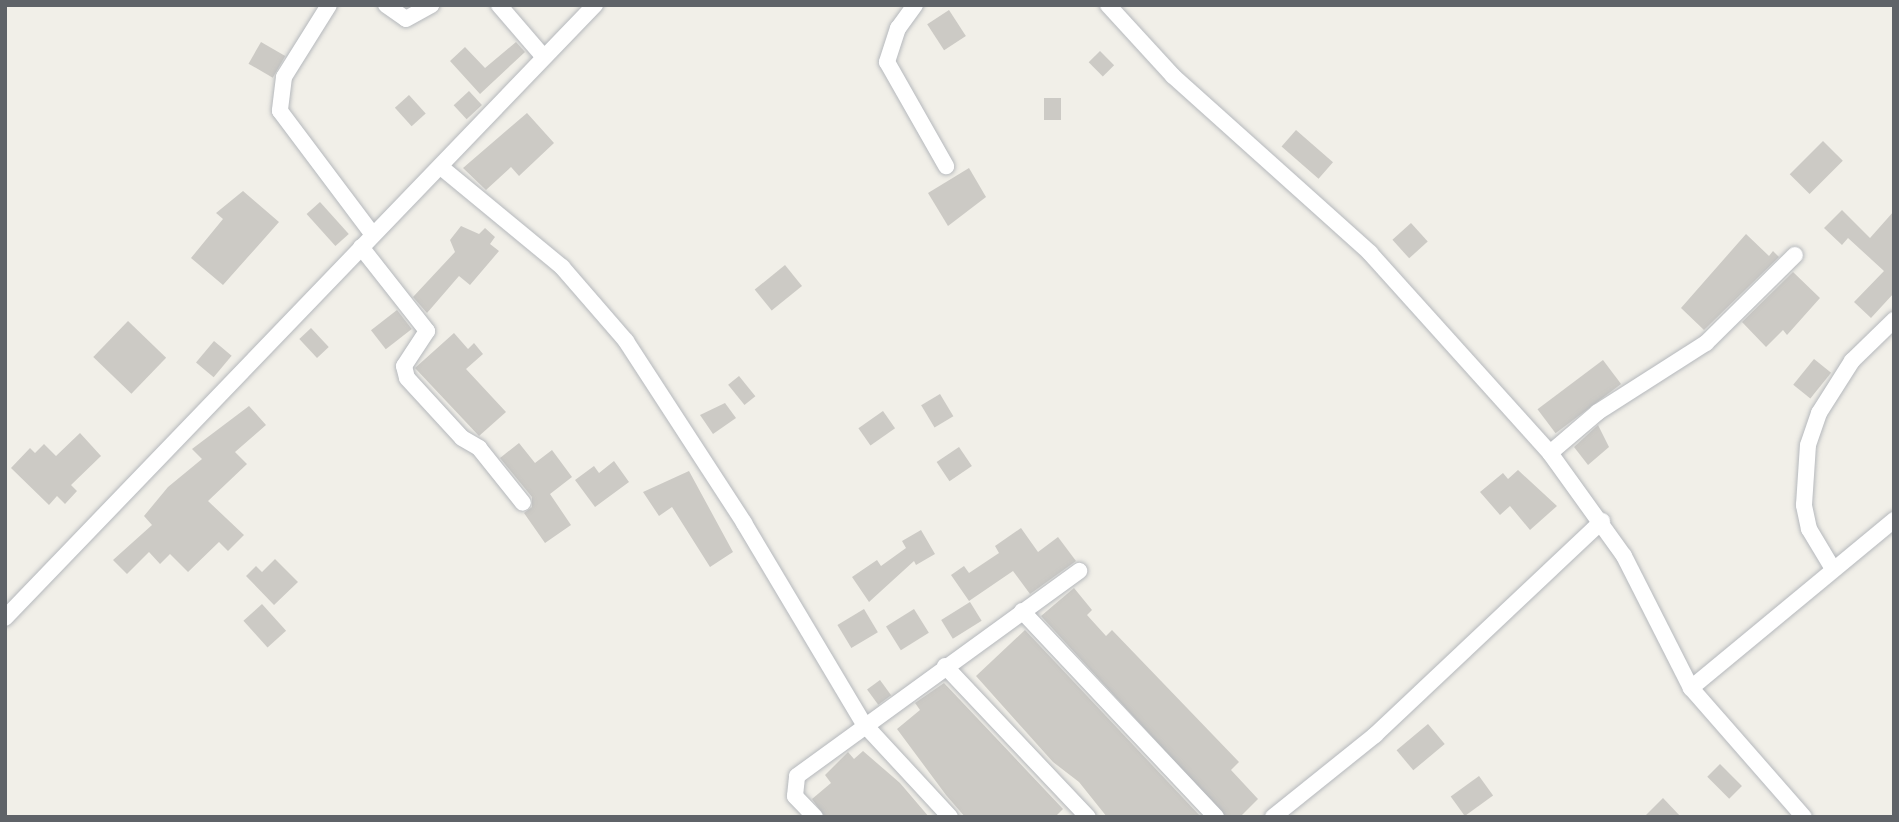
<!DOCTYPE html>
<style>
body{margin:0}
#map{position:relative;width:1899px;height:822px;overflow:hidden;background:#f1efe8;font-family:"Exo 2",sans-serif}
div>[style]{position:absolute}
.building>*{inset:0;background:#cccac5;transform-origin:0 0}
.roads{filter:drop-shadow(0 0 2px #b5b8bc) drop-shadow(0 0 2px #b5b8bc)}
.street>*{height:16px;margin:-8px;padding:0 8px;transform-origin:8px;border-radius:8px;background:#fff}
span{translate:-50% -50%;white-space:nowrap;text-align:center;line-height:1.15;-webkit-text-stroke:7px #fff;paint-order:stroke}
.frame{position:absolute;inset:0;border:7px solid #5f6368;pointer-events:none}
</style>
<div id="map">
<div class="building">
<i style="left:949px;top:10px;width:31px;height:26px;rotate:57deg"></i>
<i style="left:261px;top:42px;width:28px;height:25px;rotate:30deg"></i>
<i style="clip-path:polygon(516px 42px,525px 52px,480px 94px,450px 61px,465px 47px,485px 68px)"></i>
<i style="left:1100px;top:51px;width:20px;height:16px;rotate:45deg"></i>
<i style="left:469px;top:91px;width:19px;height:21px;rotate:47deg"></i>
<i style="left:409px;top:95px;width:25px;height:19px;rotate:48deg"></i>
<i style="left:1044px;top:98px;width:17px;height:22px"></i>
<i style="clip-path:polygon(527px 113px,554px 143px,519px 176px,511px 167px,486px 190px,463px 168px)"></i>
<i style="left:1296px;top:130px;width:49px;height:22px;rotate:41deg"></i>
<i style="left:1823px;top:141px;width:28px;height:47px;rotate:45deg"></i>
<i style="clip-path:polygon(969px 168px,986px 197px,948px 226px,928px 193px)"></i>
<i style="clip-path:polygon(243px 191px,279px 222px,223px 285px,191px 258px,223px 219px,216px 213px)"></i>
<i style="left:320px;top:202px;width:43px;height:18px;rotate:48deg"></i>
<i style="clip-path:polygon(1842px 210px,1870px 238px,1894px 211px,1894px 293px,1871px 318px,1854px 302px,1884px 271px,1848px 238px,1842px 245px,1824px 228px)"></i>
<i style="left:1411px;top:223px;width:25px;height:25px;rotate:48deg"></i>
<i style="clip-path:polygon(461px 226px,479px 234px,485px 228px,495px 237px,490px 244px,499px 251px,470px 285px,459px 276px,427px 313px,413px 297px,455px 252px,450px 240px)"></i>
<i style="clip-path:polygon(1746px 234px,1769px 256px,1773px 251px,1779px 257px,1704px 330px,1681px 308px)"></i>
<i style="left:785px;top:265px;width:27px;height:39px;rotate:51deg"></i>
<i style="clip-path:polygon(1793px 272px,1820px 298px,1787px 335px,1783px 330px,1766px 347px,1742px 322px)"></i>
<i style="left:397px;top:310px;width:24px;height:33px;rotate:52deg"></i>
<i style="left:128px;top:321px;width:53px;height:50px;rotate:44deg"></i>
<i style="left:311px;top:328px;width:26px;height:16px;rotate:47deg"></i>
<i style="clip-path:polygon(454px 333px,468px 349px,474px 343px,483px 354px,466px 369px,506px 412px,479px 436px,415px 368px)"></i>
<i style="left:214px;top:341px;width:23px;height:28px;rotate:40deg"></i>
<i style="left:1814px;top:359px;width:22px;height:33px;rotate:39deg"></i>
<i style="left:1603px;top:360px;width:30px;height:82px;rotate:53deg"></i>
<i style="left:739px;top:376px;width:26px;height:14px;rotate:51deg"></i>
<i style="left:940px;top:394px;width:26px;height:22px;rotate:59deg"></i>
<i style="clip-path:polygon(725px 403px,736px 418px,713px 434px,700px 415px)"></i>
<i style="clip-path:polygon(249px 406px,266px 425px,235px 452px,247px 464px,208px 501px,244px 535px,228px 551px,219px 542px,188px 572px,170px 554px,160px 564px,149px 552px,127px 574px,113px 560px,152px 525px,144px 516px,168px 487px,202px 459px,192px 449px)"></i>
<i style="left:883px;top:411px;width:21px;height:30px;rotate:55deg"></i>
<i style="clip-path:polygon(1598px 425px,1609px 447px,1588px 465px,1574px 447px)"></i>
<i style="clip-path:polygon(80px 433px,101px 456px,71px 485px,77px 491px,65px 504px,57px 496px,49px 505px,11px 468px,30px 448px,35px 453px,44px 444px,56px 456px)"></i>
<i style="clip-path:polygon(519px 443px,535px 463px,552px 450px,572px 477px,550px 494px,571px 525px,545px 543px,524px 513px,532px 507px,532px 497px,500px 458px)"></i>
<i style="left:959px;top:447px;width:23px;height:27px;rotate:56deg"></i>
<i style="clip-path:polygon(614px 461px,629px 482px,595px 507px,575px 480px,594px 466px,599px 473px)"></i>
<i style="clip-path:polygon(1518px 470px,1557px 506px,1530px 530px,1510px 506px,1500px 515px,1480px 492px,1503px 473px,1508px 479px)"></i>
<i style="clip-path:polygon(689px 471px,733px 552px,710px 567px,672px 507px,659px 516px,643px 492px)"></i>
<i style="clip-path:polygon(1021px 528px,1038px 552px,1058px 537px,1076px 561px,1030px 594px,1013px 571px,969px 601px,951px 575px,964px 566px,969px 573px,999px 553px,995px 546px)"></i>
<i style="clip-path:polygon(921px 530px,935px 554px,916px 565px,914px 561px,869px 602px,852px 577px,877px 560px,881px 566px,906px 548px,902px 541px)"></i>
<i style="clip-path:polygon(275px 559px,298px 582px,274px 605px,246px 576px,256px 566px,262px 572px)"></i>
<i style="clip-path:polygon(1074px 588px,1092px 610px,1087px 615px,1106px 636px,1112px 630px,1239px 762px,1231px 770px,1258px 799px,1240px 817px,1226px 817px,1041px 616px)"></i>
<i style="left:970px;top:602px;width:22px;height:34px;rotate:58deg"></i>
<i style="left:262px;top:604px;width:36px;height:25px;rotate:48deg"></i>
<i style="left:864px;top:609px;width:27px;height:31px;rotate:59deg"></i>
<i style="left:914px;top:609px;width:28px;height:33px;rotate:58deg"></i>
<i style="clip-path:polygon(1025px 630px,1201px 817px,1107px 817px,1079px 782px,1053px 762px,976px 676px)"></i>
<i style="left:880px;top:680px;width:19px;height:16px;rotate:54deg"></i>
<i style="clip-path:polygon(944px 683px,1063px 809px,1055px 817px,965px 817px,946px 795px,897px 729px,920px 710px,915px 703px)"></i>
<i style="left:1428px;top:724px;width:26px;height:41px;rotate:50deg"></i>
<i style="clip-path:polygon(863px 751px,900px 783px,929px 817px,825px 817px,812px 799px,831px 783px,825px 775px,848px 752px,854px 759px)"></i>
<i style="left:1720px;top:764px;width:31px;height:18px;rotate:45deg"></i>
<i style="left:1479px;top:776px;width:24px;height:35px;rotate:54deg"></i>
<i style="clip-path:polygon(1663px 798px,1681px 817px,1644px 817px)"></i>
</div>
<div class="roads">
<div class="street">
<i style="left:329px;top:5px;width:85px;rotate:122deg"></i>
<i style="left:284px;top:77px;width:34px;rotate:97deg"></i>
<i style="left:280px;top:111px;width:155px;rotate:53.1deg"></i>
<i style="left:386px;top:5px;width:24px;rotate:35deg"></i>
<i style="left:406px;top:19px;width:29px;rotate:-29deg"></i>
<i style="left:499px;top:5px;width:66px;rotate:49.3deg"></i>
<i style="left:915px;top:5px;width:29px;rotate:126deg"></i>
<i style="left:898px;top:28px;width:36px;rotate:108deg"></i>
<i style="left:887px;top:62px;width:120px;rotate:60.4deg"></i>
<i style="left:1108px;top:5px;width:96px;rotate:47.5deg"></i>
<i style="left:1173px;top:76px;width:265px;rotate:41.9deg"></i>
<i style="left:1370px;top:253px;width:269px;rotate:48deg"></i>
<i style="left:1550px;top:453px;width:127px;rotate:54.3deg"></i>
<i style="left:1624px;top:556px;width:148px;rotate:63.1deg"></i>
<i style="left:1691px;top:688px;width:171px;rotate:48.8deg"></i>
<i style="left:442px;top:168px;width:156px;rotate:39.5deg"></i>
<i style="left:562px;top:267px;width:98px;rotate:49.1deg"></i>
<i style="left:626px;top:341px;width:217px;rotate:57deg"></i>
<i style="left:744px;top:523px;width:233px;rotate:59.2deg"></i>
<i style="left:863px;top:723px;width:128px;rotate:47.2deg"></i>
<i style="left:361px;top:247px;width:107px;rotate:51.8deg"></i>
<i style="left:427px;top:331px;width:42px;rotate:123.3deg"></i>
<i style="left:404px;top:366px;width:12px;rotate:76deg"></i>
<i style="left:407px;top:378px;width:81px;rotate:47.5deg"></i>
<i style="left:462px;top:438px;width:20px;rotate:30deg"></i>
<i style="left:479px;top:448px;width:70px;rotate:51.3deg"></i>
<i style="left:1550px;top:453px;width:63px;rotate:-40.5deg"></i>
<i style="left:1598px;top:412px;width:128px;rotate:-32.6deg"></i>
<i style="left:1706px;top:343px;width:125px;rotate:-44.7deg"></i>
<i style="left:1833px;top:569px;width:47px;rotate:-121deg"></i>
<i style="left:1809px;top:529px;width:25px;rotate:-102deg"></i>
<i style="left:1804px;top:505px;width:60px;rotate:-86.2deg"></i>
<i style="left:1808px;top:445px;width:34px;rotate:-71deg"></i>
<i style="left:1819px;top:413px;width:62px;rotate:-57.6deg"></i>
<i style="left:1852px;top:361px;width:59px;rotate:-44.3deg"></i>
<i style="left:1022px;top:611px;width:283px;rotate:46.7deg"></i>
<i style="left:5px;top:618px;width:851px;rotate:-46.1deg"></i>
<i style="left:945px;top:666px;width:208px;rotate:46.6deg"></i>
<i style="left:1691px;top:688px;width:264px;rotate:-39.6deg"></i>
<i style="left:815px;top:817px;width:29px;rotate:-134deg"></i>
<i style="left:795px;top:796px;width:20px;rotate:-84deg"></i>
<i style="left:797px;top:776px;width:349px;rotate:-36deg"></i>
<i style="left:1273px;top:817px;width:131px;rotate:-38.8deg"></i>
<i style="left:1375px;top:735px;width:312px;rotate:-43.3deg"></i>
</div>
</div>
<div class="frame"></div>
</div>
